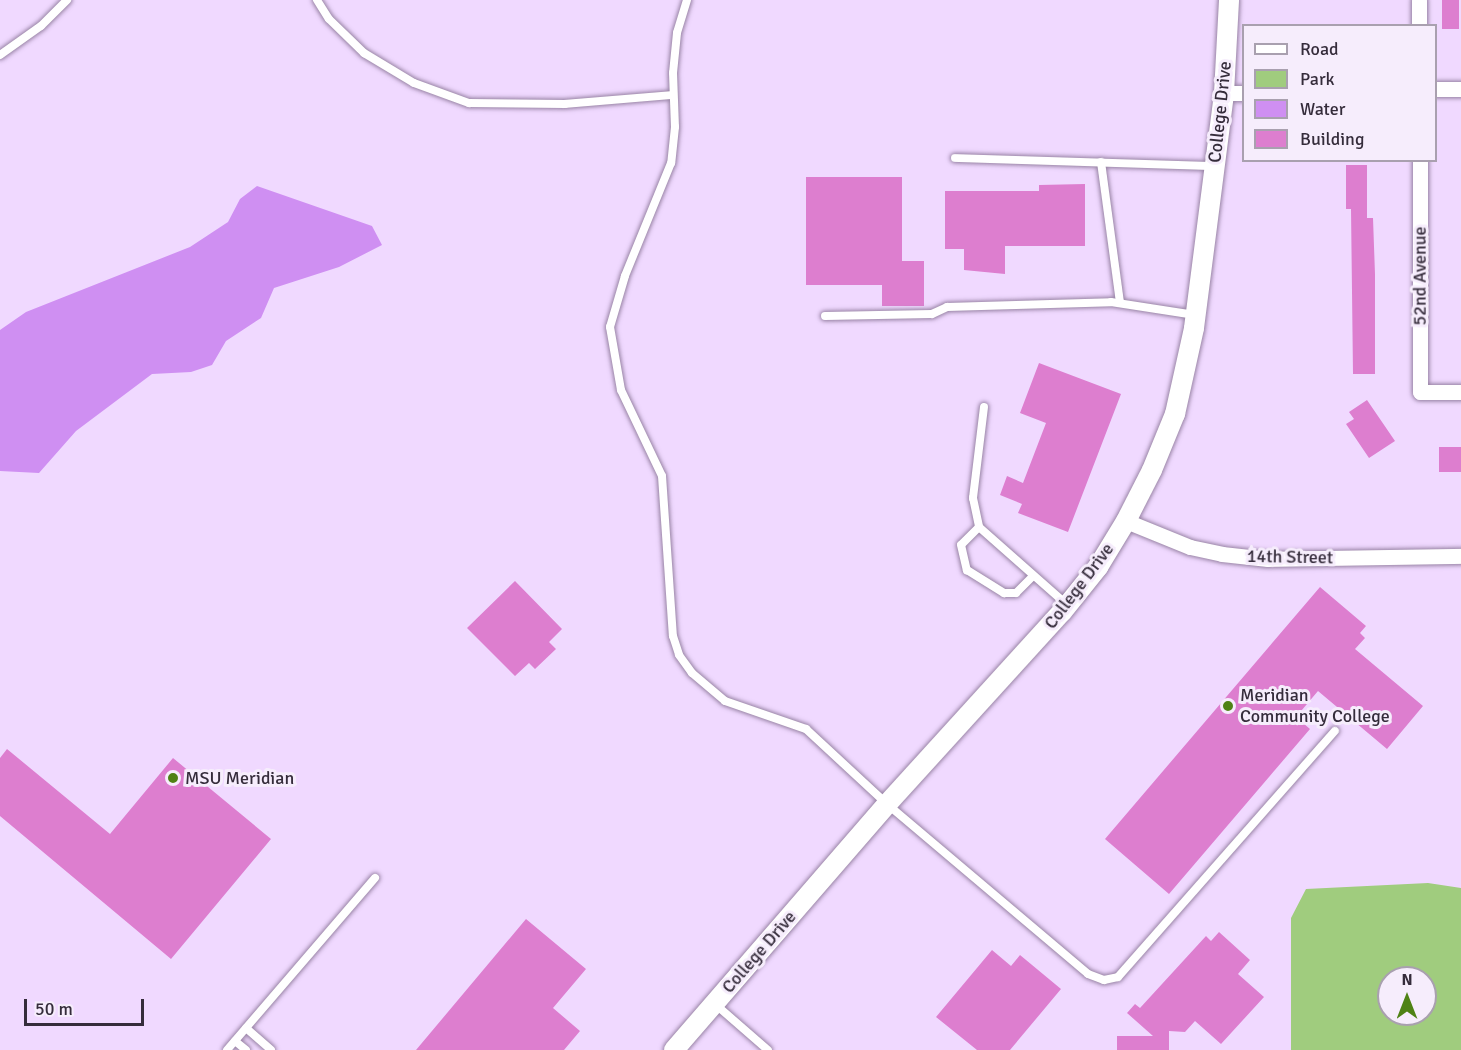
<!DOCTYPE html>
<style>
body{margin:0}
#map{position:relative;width:1461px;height:1050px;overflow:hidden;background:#f0d9ff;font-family:Signika,sans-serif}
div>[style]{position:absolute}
.green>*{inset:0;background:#a0cc7e}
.water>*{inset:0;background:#cf8ff2}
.building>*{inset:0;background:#dd7ecf;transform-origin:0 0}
.roads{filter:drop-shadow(0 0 2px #9984a6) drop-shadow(0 0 2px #9984a6)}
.service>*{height:8px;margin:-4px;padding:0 4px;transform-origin:4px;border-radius:4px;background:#fff}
.minor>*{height:15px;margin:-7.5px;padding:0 7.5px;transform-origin:7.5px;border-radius:7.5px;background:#fff}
.tertiary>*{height:20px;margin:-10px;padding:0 10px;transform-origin:10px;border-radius:10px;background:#fff}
.dots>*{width:16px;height:16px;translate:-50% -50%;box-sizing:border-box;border:3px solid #f6edfc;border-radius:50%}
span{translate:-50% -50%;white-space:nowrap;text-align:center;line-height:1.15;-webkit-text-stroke:6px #f6edfc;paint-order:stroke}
.street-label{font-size:18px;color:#352c3b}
.poi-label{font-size:18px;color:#352c3b}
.left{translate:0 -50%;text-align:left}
.legend{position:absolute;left:1242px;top:24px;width:195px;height:138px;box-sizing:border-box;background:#f6edfc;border:2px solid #a9a0af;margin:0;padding:8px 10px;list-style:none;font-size:18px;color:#352c3b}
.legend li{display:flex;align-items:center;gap:12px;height:30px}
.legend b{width:30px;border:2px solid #a9a0af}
.north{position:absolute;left:1377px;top:966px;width:60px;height:60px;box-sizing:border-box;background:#f6edfc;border:2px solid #a9a0af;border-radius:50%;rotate:0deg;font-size:16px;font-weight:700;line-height:24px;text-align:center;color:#352c3b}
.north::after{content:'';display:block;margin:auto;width:21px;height:27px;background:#4f8215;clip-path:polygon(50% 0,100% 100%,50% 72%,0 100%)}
.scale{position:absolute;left:24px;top:999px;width:120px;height:27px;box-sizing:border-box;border:3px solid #352c3b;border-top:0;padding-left:8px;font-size:18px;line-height:21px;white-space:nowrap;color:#352c3b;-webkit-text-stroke:4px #f6edfc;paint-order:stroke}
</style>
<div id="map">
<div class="green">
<i style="clip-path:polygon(evenodd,1428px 883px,1461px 888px,1461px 1050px,1291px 1050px,1291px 918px,1306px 889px,1428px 883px,1389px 978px,1425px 978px,1425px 1014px,1389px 1014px,1389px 978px)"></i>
</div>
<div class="water">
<i style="clip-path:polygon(257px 186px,372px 226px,382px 245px,339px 267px,274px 288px,261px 318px,226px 341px,212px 365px,191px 372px,152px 374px,76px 431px,39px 473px,0 471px,0 330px,26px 312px,190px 247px,228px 222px,240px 199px)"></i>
</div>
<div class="building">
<i style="left:1442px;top:0;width:17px;height:29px"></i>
<i style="clip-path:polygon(1346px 165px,1367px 165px,1367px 218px,1373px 218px,1375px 274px,1375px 374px,1353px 374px,1351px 209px,1346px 209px)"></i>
<i style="clip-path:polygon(806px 177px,902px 177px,902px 261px,924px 261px,924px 306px,882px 306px,882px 285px,806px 285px)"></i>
<i style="clip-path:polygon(1085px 184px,1085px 246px,1005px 246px,1005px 274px,964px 270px,964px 249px,945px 249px,945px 191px,1039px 191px,1039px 185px)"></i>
<i style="clip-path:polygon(1039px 363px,1121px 394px,1068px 532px,1018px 513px,1022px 504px,1000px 495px,1007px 476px,1023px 483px,1046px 423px,1020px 413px)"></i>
<i style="clip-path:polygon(1367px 400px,1395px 441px,1369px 458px,1346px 424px,1354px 419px,1349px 412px)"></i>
<i style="left:1439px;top:447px;width:22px;height:25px"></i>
<i style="clip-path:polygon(515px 581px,562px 629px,549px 642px,556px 649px,535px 669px,529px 663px,515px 676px,467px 628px)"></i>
<i style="clip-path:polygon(1320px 587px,1366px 626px,1360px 633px,1365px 638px,1355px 649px,1423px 706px,1387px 749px,1318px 691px,1296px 717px,1310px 729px,1169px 894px,1105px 839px)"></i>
<i style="clip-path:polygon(7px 749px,110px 834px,173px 758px,271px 839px,171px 959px,0 816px,0 758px)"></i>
<i style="clip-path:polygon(526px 919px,586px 969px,553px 1008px,580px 1031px,564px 1050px,416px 1050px)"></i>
<i style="clip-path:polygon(1219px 932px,1250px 960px,1238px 974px,1264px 997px,1221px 1044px,1195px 1021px,1185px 1032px,1169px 1031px,1169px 1050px,1117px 1050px,1117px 1036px,1153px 1036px,1127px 1013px,1135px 1004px,1140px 1008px,1206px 936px,1211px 941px)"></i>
<i style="clip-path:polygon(992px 950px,1011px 966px,1020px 955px,1061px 989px,1010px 1050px,977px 1050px,936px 1017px)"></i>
</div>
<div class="roads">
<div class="service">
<i style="left:317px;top:0;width:22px;rotate:58deg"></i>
<i style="left:329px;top:19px;width:49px;rotate:44.2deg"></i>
<i style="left:364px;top:53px;width:58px;rotate:31deg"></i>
<i style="left:414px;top:83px;width:59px;rotate:20deg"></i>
<i style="left:469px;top:103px;width:96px;rotate:0.6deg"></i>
<i style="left:565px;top:104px;width:108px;rotate:-4.8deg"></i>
<i style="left:687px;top:0;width:34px;rotate:107deg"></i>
<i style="left:677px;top:33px;width:40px;rotate:95.7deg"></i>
<i style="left:673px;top:73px;width:54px;rotate:87.9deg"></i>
<i style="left:675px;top:127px;width:36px;rotate:96deg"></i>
<i style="left:671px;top:163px;width:122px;rotate:112.2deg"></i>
<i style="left:625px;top:276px;width:53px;rotate:106.4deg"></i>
<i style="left:610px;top:327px;width:64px;rotate:80.1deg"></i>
<i style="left:621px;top:390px;width:95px;rotate:64.5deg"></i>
<i style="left:662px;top:476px;width:160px;rotate:86.1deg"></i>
<i style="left:673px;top:636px;width:20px;rotate:72deg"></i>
<i style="left:679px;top:655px;width:22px;rotate:54deg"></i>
<i style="left:692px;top:673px;width:43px;rotate:40.3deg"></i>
<i style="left:725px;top:701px;width:86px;rotate:19.1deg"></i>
<i style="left:806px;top:729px;width:110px;rotate:42.8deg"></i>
<i style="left:887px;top:804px;width:263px;rotate:40.2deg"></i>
<i style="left:1088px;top:974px;width:17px;rotate:21deg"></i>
<i style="left:1104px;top:980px;width:14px;rotate:-12deg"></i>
<i style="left:1118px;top:977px;width:328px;rotate:-48.6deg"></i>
<i style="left:0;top:55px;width:50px;rotate:-35.3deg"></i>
<i style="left:41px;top:26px;width:37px;rotate:-45deg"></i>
<i style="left:955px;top:158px;width:259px;rotate:1.8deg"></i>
<i style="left:1101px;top:162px;width:142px;rotate:82.3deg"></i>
<i style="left:825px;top:316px;width:107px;rotate:-1.1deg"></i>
<i style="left:932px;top:314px;width:17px;rotate:-25deg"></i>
<i style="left:947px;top:307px;width:164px;rotate:-1.7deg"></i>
<i style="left:1111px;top:302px;width:85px;rotate:8.8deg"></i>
<i style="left:984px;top:407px;width:92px;rotate:96.9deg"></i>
<i style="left:973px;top:498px;width:30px;rotate:78deg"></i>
<i style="left:979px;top:527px;width:116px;rotate:41.5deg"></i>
<i style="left:979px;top:527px;width:25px;rotate:135deg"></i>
<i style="left:961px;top:545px;width:26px;rotate:77deg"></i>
<i style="left:967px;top:570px;width:44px;rotate:31.9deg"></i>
<i style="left:1004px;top:593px;width:12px"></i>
<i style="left:1016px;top:593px;width:23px;rotate:-45deg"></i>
<i style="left:715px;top:1004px;width:70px;rotate:41deg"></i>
<i style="left:246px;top:1028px;width:33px;rotate:41deg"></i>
<i style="left:235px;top:1041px;width:14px;rotate:39deg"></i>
<i style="left:227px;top:1050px;width:227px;rotate:-49.3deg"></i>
</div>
<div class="minor">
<i style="left:1419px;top:0;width:26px;rotate:90deg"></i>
<i style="left:1436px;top:89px;width:25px"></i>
<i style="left:1224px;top:93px;width:20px"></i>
<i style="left:1420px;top:160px;width:232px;rotate:90deg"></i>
<i style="left:1420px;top:392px;width:41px"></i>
<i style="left:1126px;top:521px;width:69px;rotate:22.1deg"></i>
<i style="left:1190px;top:547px;width:33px;rotate:12deg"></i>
<i style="left:1222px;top:554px;width:46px;rotate:6.2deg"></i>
<i style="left:1268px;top:559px;width:193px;rotate:-0.9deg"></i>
</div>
<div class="tertiary">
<i style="left:674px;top:1050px;width:325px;rotate:-49.1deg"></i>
<i style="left:887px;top:804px;width:260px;rotate:-47.7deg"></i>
<i style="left:1062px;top:612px;width:58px;rotate:-51.3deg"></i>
<i style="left:1098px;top:567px;width:54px;rotate:-58.7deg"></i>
<i style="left:1126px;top:521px;width:57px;rotate:-63deg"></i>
<i style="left:1152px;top:470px;width:61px;rotate:-67.7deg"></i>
<i style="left:1175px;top:414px;width:88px;rotate:-77.5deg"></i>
<i style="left:1194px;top:328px;width:237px;rotate:-82.7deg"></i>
<i style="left:1224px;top:93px;width:93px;rotate:-86.9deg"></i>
</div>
</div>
<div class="dots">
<i style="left:1228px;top:706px;background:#4f8215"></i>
<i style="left:173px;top:778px;background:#4f8215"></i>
</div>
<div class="street-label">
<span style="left:1220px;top:112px;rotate:-84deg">College Drive</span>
<span style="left:1420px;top:276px;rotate:-90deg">52nd Avenue</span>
<span style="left:1290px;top:557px;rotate:1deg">14th Street</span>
<span style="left:1079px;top:586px;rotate:-53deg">College Drive</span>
<span style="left:759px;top:952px;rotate:-49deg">College Drive</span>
</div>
<div class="poi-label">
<span class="left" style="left:1240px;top:706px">Meridian<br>Community College</span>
<span class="left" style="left:185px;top:778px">MSU Meridian</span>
</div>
<ul class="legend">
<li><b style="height:8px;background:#fff"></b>Road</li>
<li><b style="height:16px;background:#a0cc7e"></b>Park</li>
<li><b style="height:16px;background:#cf8ff2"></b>Water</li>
<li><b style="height:16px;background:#dd7ecf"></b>Building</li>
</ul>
<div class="north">N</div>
<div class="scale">50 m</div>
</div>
